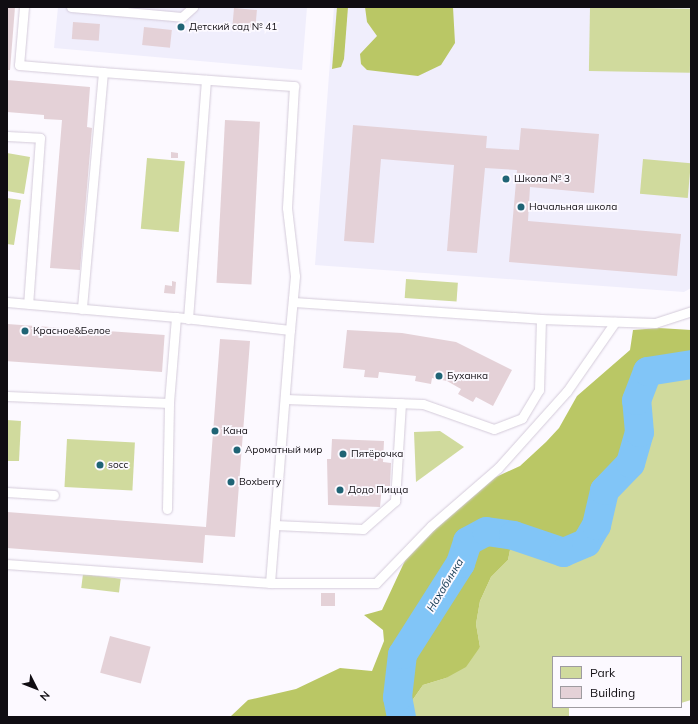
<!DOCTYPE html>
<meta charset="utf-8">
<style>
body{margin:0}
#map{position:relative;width:698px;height:724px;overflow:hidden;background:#fcf9ff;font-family:Mulish,sans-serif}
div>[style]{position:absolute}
.education>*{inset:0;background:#f0eefc}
.green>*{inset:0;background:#d0da9d;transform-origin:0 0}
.forest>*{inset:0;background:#bac765}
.river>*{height:29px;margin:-14.5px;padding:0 14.5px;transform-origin:14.5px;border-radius:14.5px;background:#81c5f7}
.building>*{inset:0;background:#e4d1d7;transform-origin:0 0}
.roads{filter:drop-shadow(0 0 1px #d4cbda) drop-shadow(0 0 1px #d4cbda)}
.service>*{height:9px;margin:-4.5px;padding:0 4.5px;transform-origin:4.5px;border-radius:4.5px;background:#fff}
.dots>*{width:11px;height:11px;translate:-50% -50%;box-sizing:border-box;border:2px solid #fcf9ff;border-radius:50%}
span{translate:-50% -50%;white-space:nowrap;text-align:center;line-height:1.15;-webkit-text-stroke:3.5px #fcf9ff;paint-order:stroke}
.poi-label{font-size:10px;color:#100d12}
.left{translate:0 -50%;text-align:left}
.water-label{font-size:11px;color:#10364f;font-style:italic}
.frame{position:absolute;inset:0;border:8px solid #100d12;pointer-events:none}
.legend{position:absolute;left:552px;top:656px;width:130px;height:52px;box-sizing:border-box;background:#fcf9ff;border:1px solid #9e9ba0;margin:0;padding:5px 7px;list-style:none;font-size:12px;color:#100d12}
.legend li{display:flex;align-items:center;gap:8px;height:20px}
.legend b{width:20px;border:1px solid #9e9ba0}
.north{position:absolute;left:16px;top:668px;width:40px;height:40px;-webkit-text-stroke:3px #fcf9ff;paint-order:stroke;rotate:132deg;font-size:11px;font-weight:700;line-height:16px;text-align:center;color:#100d12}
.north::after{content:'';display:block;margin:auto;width:14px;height:18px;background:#100d12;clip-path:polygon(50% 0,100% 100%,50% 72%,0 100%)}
</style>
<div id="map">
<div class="education">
<i style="clip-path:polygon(58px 7px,307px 7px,302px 70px,54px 48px)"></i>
<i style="clip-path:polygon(334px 7px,691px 7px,691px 288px,684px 292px,315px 265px)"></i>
</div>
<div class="green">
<i style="left:590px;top:7px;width:101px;height:64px;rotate:1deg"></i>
<i style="clip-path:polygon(7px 153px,30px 157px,24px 194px,7px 191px)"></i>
<i style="left:147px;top:158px;width:38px;height:71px;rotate:5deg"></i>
<i style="left:643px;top:159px;width:48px;height:35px;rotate:5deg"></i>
<i style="clip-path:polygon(7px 198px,21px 200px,14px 245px,7px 244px)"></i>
<i style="left:406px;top:279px;width:52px;height:19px;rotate:4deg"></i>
<i style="clip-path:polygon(687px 363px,691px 364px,691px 700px,681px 703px,681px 657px,553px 657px,553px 707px,569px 707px,569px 717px,409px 717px,409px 705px,423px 685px,446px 678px,480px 647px,476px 624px,480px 601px,491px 577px,508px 560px,513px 535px,563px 552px,596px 525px,604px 490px,630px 463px,639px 432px,636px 400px,647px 371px)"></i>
<i style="clip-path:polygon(7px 420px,21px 421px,19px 461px,7px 461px)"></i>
<i style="clip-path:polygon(440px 431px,464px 447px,416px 482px,414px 432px)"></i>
<i style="left:67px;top:439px;width:68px;height:48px;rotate:3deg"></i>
<i style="left:83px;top:574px;width:38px;height:14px;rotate:7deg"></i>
</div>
<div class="forest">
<i style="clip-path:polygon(337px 7px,348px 7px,344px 59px,341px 67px,332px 69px)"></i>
<i style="clip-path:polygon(365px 7px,453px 7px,455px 43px,441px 65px,418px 76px,367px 70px,361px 64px,360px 54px,377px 36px,367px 22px)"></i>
<i style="clip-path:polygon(659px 328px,691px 330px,691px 364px,647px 371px,636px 400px,639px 432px,630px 463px,604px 490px,596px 525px,586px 542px,563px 552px,513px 535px,508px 560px,491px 577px,480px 601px,476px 624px,480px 647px,466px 667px,446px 678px,423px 685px,409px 705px,409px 717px,230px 717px,248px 700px,296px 689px,340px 668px,372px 671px,384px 641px,383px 630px,364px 615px,382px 610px,409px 552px,485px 482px,520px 466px,546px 442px,559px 428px,577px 396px,630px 350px,633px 330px)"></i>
</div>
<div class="river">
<i style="left:401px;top:717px;width:20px;rotate:-101deg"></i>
<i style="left:397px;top:697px;width:43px;rotate:-83.4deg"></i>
<i style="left:402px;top:654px;width:108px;rotate:-57.5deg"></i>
<i style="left:460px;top:563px;width:23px;rotate:-72deg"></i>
<i style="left:467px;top:541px;width:21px;rotate:-28deg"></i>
<i style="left:486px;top:531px;width:27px;rotate:8deg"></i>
<i style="left:513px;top:535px;width:53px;rotate:18.8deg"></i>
<i style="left:563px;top:552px;width:25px;rotate:-23deg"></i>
<i style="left:586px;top:542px;width:20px;rotate:-60deg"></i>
<i style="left:596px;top:525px;width:36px;rotate:-77deg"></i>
<i style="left:604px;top:490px;width:37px;rotate:-46deg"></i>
<i style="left:630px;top:463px;width:32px;rotate:-74deg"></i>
<i style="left:639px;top:432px;width:32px;rotate:-95deg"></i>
<i style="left:636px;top:400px;width:31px;rotate:-69deg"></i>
<i style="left:647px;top:371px;width:45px;rotate:-9deg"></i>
</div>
<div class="building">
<i style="clip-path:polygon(7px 7px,15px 7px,10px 70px,7px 70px)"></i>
<i style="left:234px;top:8px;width:23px;height:18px;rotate:5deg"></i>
<i style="left:73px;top:22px;width:27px;height:17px;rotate:4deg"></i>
<i style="left:144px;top:27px;width:28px;height:18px;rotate:6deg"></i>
<i style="clip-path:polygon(7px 80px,90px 87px,87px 127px,92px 128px,80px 270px,50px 268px,62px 120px,44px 119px,44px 115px,7px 112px)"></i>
<i style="left:225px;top:120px;width:35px;height:163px;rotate:3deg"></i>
<i style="clip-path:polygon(353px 125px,487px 136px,486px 148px,519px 150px,521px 128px,599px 134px,594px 193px,530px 187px,528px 221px,681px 234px,677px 276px,509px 262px,517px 170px,485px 168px,477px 253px,447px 251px,454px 165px,381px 159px,374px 243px,344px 241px)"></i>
<i style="clip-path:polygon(171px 152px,178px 153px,178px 158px,171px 158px)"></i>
<i style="clip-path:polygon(172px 281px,176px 282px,175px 294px,164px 293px,165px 285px,172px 286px)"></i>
<i style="left:7px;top:324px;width:158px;height:37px;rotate:4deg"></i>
<i style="clip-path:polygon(347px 330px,402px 333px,456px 342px,512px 370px,493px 406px,476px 397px,473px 402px,458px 394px,461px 389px,447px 381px,432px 378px,431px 384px,415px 381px,416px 376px,379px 372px,378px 378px,364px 377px,365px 370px,343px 368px)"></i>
<i style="clip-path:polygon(220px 339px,250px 341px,235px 537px,205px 535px,203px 563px,7px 548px,7px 512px,206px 527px)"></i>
<i style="clip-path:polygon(332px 439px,384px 441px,383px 462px,391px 463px,390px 486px,382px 486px,380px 507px,328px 505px,327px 459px,331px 459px)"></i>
<i style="left:321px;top:593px;width:14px;height:13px"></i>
<i style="left:110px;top:636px;width:42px;height:38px;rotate:15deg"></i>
</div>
<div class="roads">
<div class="service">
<i style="left:24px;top:7px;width:58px;rotate:94.9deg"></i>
<i style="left:19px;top:65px;width:84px;rotate:4.8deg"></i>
<i style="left:103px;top:72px;width:238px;rotate:95.1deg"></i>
<i style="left:71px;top:7px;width:111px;rotate:5.1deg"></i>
<i style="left:182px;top:17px;width:15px;rotate:-42deg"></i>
<i style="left:103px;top:72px;width:192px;rotate:4.2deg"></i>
<i style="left:294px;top:86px;width:122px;rotate:93.3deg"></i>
<i style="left:287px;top:208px;width:68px;rotate:83.3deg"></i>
<i style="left:295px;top:276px;width:54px;rotate:95.3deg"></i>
<i style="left:290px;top:330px;width:115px;rotate:-173.5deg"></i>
<i style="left:7px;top:136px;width:33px;rotate:3deg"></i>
<i style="left:40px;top:138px;width:166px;rotate:94.1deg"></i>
<i style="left:7px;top:302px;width:170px;rotate:5.1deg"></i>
<i style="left:176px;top:317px;width:86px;rotate:94.7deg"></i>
<i style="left:169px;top:403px;width:162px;rotate:-177.5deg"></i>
<i style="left:294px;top:302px;width:248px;rotate:3.9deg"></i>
<i style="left:188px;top:319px;width:240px;rotate:-85.7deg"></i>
<i style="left:285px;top:399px;width:138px;rotate:2.1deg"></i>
<i style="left:423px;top:404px;width:75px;rotate:19.4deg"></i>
<i style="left:494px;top:429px;width:30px;rotate:-21deg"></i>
<i style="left:522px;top:418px;width:33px;rotate:-59deg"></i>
<i style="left:539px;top:390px;width:71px;rotate:-88.4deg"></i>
<i style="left:541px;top:319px;width:114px;rotate:2deg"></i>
<i style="left:655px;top:323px;width:38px;rotate:-18deg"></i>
<i style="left:7px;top:492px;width:47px;rotate:3.7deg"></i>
<i style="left:167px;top:509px;width:106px;rotate:-88.9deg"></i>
<i style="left:275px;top:525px;width:88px;rotate:2.6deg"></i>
<i style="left:363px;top:529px;width:43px;rotate:-41.2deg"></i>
<i style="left:395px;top:501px;width:98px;rotate:-86.5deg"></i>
<i style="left:7px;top:564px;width:264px;rotate:4.1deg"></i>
<i style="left:270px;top:583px;width:254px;rotate:-85.5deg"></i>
<i style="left:270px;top:583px;width:106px"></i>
<i style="left:376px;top:583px;width:79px;rotate:-46deg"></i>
<i style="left:431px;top:526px;width:89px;rotate:-40.9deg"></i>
<i style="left:498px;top:468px;width:103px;rotate:-48.1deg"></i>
<i style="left:567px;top:391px;width:84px;rotate:-55.2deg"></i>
</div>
</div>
<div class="dots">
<i style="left:181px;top:27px;background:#1f6475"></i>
<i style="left:506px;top:179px;background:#1f6475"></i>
<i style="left:521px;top:207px;background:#1f6475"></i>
<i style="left:25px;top:331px;background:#1f6475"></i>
<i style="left:439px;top:376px;background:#1f6475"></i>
<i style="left:215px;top:431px;background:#1f6475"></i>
<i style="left:237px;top:450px;background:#1f6475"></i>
<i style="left:343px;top:454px;background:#1f6475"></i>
<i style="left:100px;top:465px;background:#1f6475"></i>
<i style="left:231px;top:482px;background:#1f6475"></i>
<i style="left:340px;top:490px;background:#1f6475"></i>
</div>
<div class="poi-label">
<span class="left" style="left:189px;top:27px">Детский сад № 41</span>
<span class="left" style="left:514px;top:179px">Школа № 3</span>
<span class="left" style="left:529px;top:207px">Начальная школа</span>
<span class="left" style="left:33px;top:331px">Красное&amp;Белое</span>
<span class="left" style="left:447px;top:376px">Буханка</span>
<span class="left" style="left:223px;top:431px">Кана</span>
<span class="left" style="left:245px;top:450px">Ароматный мир</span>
<span class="left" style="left:351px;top:454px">Пятёрочка</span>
<span class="left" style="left:108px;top:465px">socc</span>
<span class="left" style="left:239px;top:482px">Boxberry</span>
<span class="left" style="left:348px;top:490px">Додо Пицца</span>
</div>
<div class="water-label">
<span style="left:445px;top:585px;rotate:-59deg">Нахабинка</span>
</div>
<div class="frame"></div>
<ul class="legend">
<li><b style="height:11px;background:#d0da9d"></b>Park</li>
<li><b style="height:11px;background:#e4d1d7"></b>Building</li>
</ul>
<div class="north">N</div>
</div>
